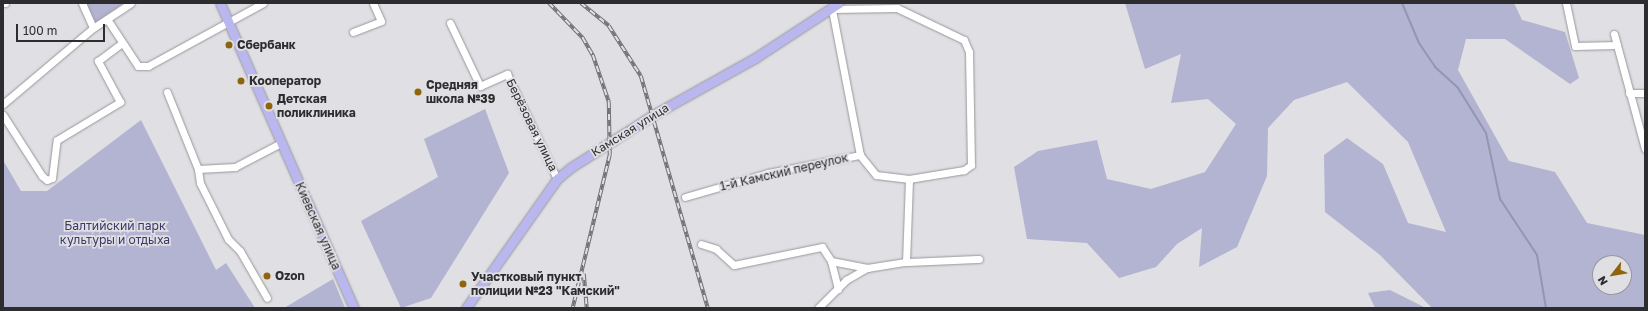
<!DOCTYPE html>
<meta charset="utf-8">
<style>
body{margin:0}
#map{position:relative;width:1648px;height:311px;overflow:hidden;background:#dfdfe4;font-family:"Golos Text",sans-serif}
div>[style]{position:absolute}
.green>*{inset:0;background:#b3b3d2}
.stream>*{height:2px;margin:-1px;padding:0 1px;transform-origin:1px;border-radius:1px;background:#9494b5}
.roads{filter:drop-shadow(0 0 1px #97979c) drop-shadow(0 0 1px #97979c)}
.minor>*{height:7px;margin:-3.5px;padding:0 3.5px;transform-origin:3.5px;border-radius:3.5px;background:#fff}
.major>*{height:9px;margin:-4.5px;padding:0 4.5px;transform-origin:4.5px;border-radius:4.5px;background:#bab7ef}
.rail>*{height:3.5px;margin-top:-1.75px;transform-origin:0;background:repeating-linear-gradient(90deg,#dfdfe4 0 6px,#717174 0 12px);box-sizing:border-box;border-block:1px solid #717174}
.dots>*{width:11px;height:11px;translate:-50% -50%;box-sizing:border-box;border:2px solid #dfdfe4;border-radius:50%}
span{translate:-50% -50%;white-space:nowrap;text-align:center;line-height:1.15;-webkit-text-stroke:3.5px #dfdfe4;paint-order:stroke}
.poi-label{font-size:12px;color:#2d2d2f;font-weight:700}
.left{translate:0 -50%;text-align:left}
.street-label{font-size:12px;color:#2d2d2f}
.park-label{font-size:12px;color:#3c3868}
.frame{position:absolute;inset:0;border:4px solid #2d2d2f;pointer-events:none}
.north{position:absolute;left:1592px;top:255px;width:40px;height:40px;box-sizing:border-box;background:#dfdfe4;border:1px solid #98989c;border-radius:50%;rotate:239deg;font-size:11px;font-weight:700;line-height:16px;text-align:center;color:#2d2d2f}
.north::after{content:'';display:block;margin:auto;width:14px;height:18px;background:#90640c;clip-path:polygon(50% 0,100% 100%,50% 72%,0 100%)}
.scale{position:absolute;left:16px;top:24px;width:89px;height:18px;box-sizing:border-box;border:2px solid #2d2d2f;border-top:0;padding-left:5px;font-size:12px;line-height:14px;white-space:nowrap;color:#2d2d2f;-webkit-text-stroke:3px #dfdfe4;paint-order:stroke}
</style>
<div id="map">
<div class="green">
<i style="clip-path:polygon(85px 3px,124px 3px,95px 23px)"></i>
<i style="clip-path:polygon(evenodd,1125px 3px,1514px 3px,1522px 20px,1565px 32px,1579px 78px,1570px 84px,1505px 39px,1466px 39px,1458px 70px,1509px 161px,1555px 172px,1587px 223px,1645px 235px,1645px 308px,1432px 308px,1380px 255px,1325px 212px,1324px 155px,1347px 138px,1383px 164px,1408px 223px,1446px 232px,1408px 142px,1347px 82px,1294px 100px,1268px 128px,1267px 176px,1237px 247px,1199px 267px,1202px 228px,1177px 244px,1156px 267px,1119px 278px,1087px 243px,1027px 239px,1014px 167px,1038px 151px,1097px 140px,1107px 179px,1151px 189px,1205px 172px,1236px 124px,1208px 99px,1171px 103px,1181px 54px,1145px 69px,1125px 3px,1600px 263px,1624px 263px,1624px 287px,1600px 287px,1600px 263px)"></i>
<i style="clip-path:polygon(485px 109px,509px 173px,431px 298px,401px 308px,361px 221px,438px 177px,424px 139px)"></i>
<i style="clip-path:polygon(141px 120px,216px 270px,226px 263px,255px 308px,3px 308px,3px 160px,21px 191px,47px 191px)"></i>
<i style="clip-path:polygon(333px 279px,345px 308px,284px 308px)"></i>
<i style="clip-path:polygon(1390px 290px,1426px 308px,1375px 308px,1368px 293px)"></i>
</div>
<div class="stream">
<i style="left:1402px;top:3px;width:43px;rotate:67deg"></i>
<i style="left:1419px;top:43px;width:29px;rotate:56deg"></i>
<i style="left:1435px;top:67px;width:31px;rotate:42deg"></i>
<i style="left:1458px;top:88px;width:53px;rotate:58.1deg"></i>
<i style="left:1486px;top:133px;width:67px;rotate:78deg"></i>
<i style="left:1500px;top:199px;width:67px;rotate:56.5deg"></i>
<i style="left:1537px;top:255px;width:54px;rotate:80.4deg"></i>
</div>
<div class="roads">
<div class="minor">
<i style="left:3px;top:3px;width:2px"></i>
<i style="left:82px;top:3px;width:27px;rotate:66deg"></i>
<i style="left:1566px;top:3px;width:44px;rotate:78.2deg"></i>
<i style="left:1575px;top:46px;width:42px;rotate:-1.4deg"></i>
<i style="left:107px;top:19px;width:56px;rotate:56.6deg"></i>
<i style="left:138px;top:66px;width:10px"></i>
<i style="left:148px;top:66px;width:131px;rotate:-28.7deg"></i>
<i style="left:450px;top:23px;width:70px;rotate:64.5deg"></i>
<i style="left:480px;top:86px;width:30px;rotate:-24deg"></i>
<i style="left:507px;top:74px;width:116px;rotate:64.5deg"></i>
<i style="left:353px;top:32px;width:30px;rotate:-21deg"></i>
<i style="left:381px;top:21px;width:20px;rotate:-114deg"></i>
<i style="left:1614px;top:34px;width:119px;rotate:74.9deg"></i>
<i style="left:167px;top:92px;width:83px;rotate:68.1deg"></i>
<i style="left:198px;top:169px;width:37px;rotate:-3deg"></i>
<i style="left:235px;top:167px;width:52px;rotate:-27.6deg"></i>
<i style="left:1629px;top:93px;width:16px"></i>
<i style="left:3px;top:104px;width:118px;rotate:-40.2deg"></i>
<i style="left:93px;top:28px;width:45px;rotate:-33.3deg"></i>
<i style="left:3px;top:115px;width:72px;rotate:57.4deg"></i>
<i style="left:42px;top:176px;width:6px;rotate:39deg"></i>
<i style="left:47px;top:180px;width:5px;rotate:-22deg"></i>
<i style="left:52px;top:178px;width:38px;rotate:-83deg"></i>
<i style="left:57px;top:140px;width:74px;rotate:-31.1deg"></i>
<i style="left:120px;top:102px;width:47px;rotate:-118.2deg"></i>
<i style="left:98px;top:61px;width:30px;rotate:-37deg"></i>
<i style="left:198px;top:169px;width:14px;rotate:82deg"></i>
<i style="left:200px;top:183px;width:63px;rotate:63.4deg"></i>
<i style="left:228px;top:239px;width:17px;rotate:45deg"></i>
<i style="left:240px;top:251px;width:54px;rotate:60.1deg"></i>
<i style="left:685px;top:197px;width:86px;rotate:-16.1deg"></i>
<i style="left:768px;top:173px;width:94px;rotate:-11.1deg"></i>
<i style="left:701px;top:244px;width:16px;rotate:18deg"></i>
<i style="left:716px;top:249px;width:24px;rotate:42deg"></i>
<i style="left:734px;top:265px;width:90px;rotate:-11.6deg"></i>
<i style="left:822px;top:247px;width:17px;rotate:57deg"></i>
<i style="left:831px;top:261px;width:37px;rotate:11deg"></i>
<i style="left:831px;top:261px;width:29px;rotate:76deg"></i>
<i style="left:906px;top:262px;width:83px;rotate:-87.9deg"></i>
<i style="left:909px;top:179px;width:33px;rotate:-173deg"></i>
<i style="left:876px;top:175px;width:26px;rotate:-129deg"></i>
<i style="left:860px;top:155px;width:149px;rotate:-100.9deg"></i>
<i style="left:832px;top:9px;width:65px;rotate:-0.9deg"></i>
<i style="left:897px;top:8px;width:74px;rotate:25.5deg"></i>
<i style="left:964px;top:40px;width:13px;rotate:67deg"></i>
<i style="left:969px;top:52px;width:113px;rotate:89deg"></i>
<i style="left:971px;top:165px;width:9px;rotate:144deg"></i>
<i style="left:964px;top:170px;width:56px;rotate:170.7deg"></i>
<i style="left:818px;top:308px;width:40px;rotate:-45deg"></i>
<i style="left:846px;top:280px;width:24px;rotate:-30deg"></i>
<i style="left:867px;top:268px;width:39px;rotate:-9deg"></i>
<i style="left:906px;top:262px;width:73px;rotate:-2.4deg"></i>
</div>
<div class="major">
<i style="left:220px;top:3px;width:333px;rotate:66.3deg"></i>
<i style="left:466px;top:308px;width:158px;rotate:-54.8deg"></i>
<i style="left:557px;top:179px;width:17px;rotate:-40deg"></i>
<i style="left:570px;top:168px;width:98px;rotate:-32.6deg"></i>
<i style="left:653px;top:115px;width:117px;rotate:-29.2deg"></i>
<i style="left:755px;top:58px;width:100px;rotate:-33.2deg"></i>
</div>
</div>
<div class="rail">
<i style="left:549px;top:3px;width:49px;rotate:45.8deg"></i>
<i style="left:583px;top:38px;width:20px;rotate:60deg"></i>
<i style="left:593px;top:55px;width:50px;rotate:71.2deg"></i>
<i style="left:609px;top:102px;width:53px;rotate:88.9deg"></i>
<i style="left:610px;top:155px;width:157px;rotate:103.6deg"></i>
<i style="left:581px;top:3px;width:36px;rotate:39deg"></i>
<i style="left:609px;top:26px;width:59px;rotate:57.4deg"></i>
<i style="left:641px;top:76px;width:241px;rotate:73.9deg"></i>
<i style="left:584px;top:274px;width:34px;rotate:85deg"></i>
</div>
<div class="dots">
<i style="left:229px;top:45px;background:#90640c"></i>
<i style="left:241px;top:81px;background:#90640c"></i>
<i style="left:418px;top:92px;background:#90640c"></i>
<i style="left:269px;top:106px;background:#90640c"></i>
<i style="left:267px;top:276px;background:#90640c"></i>
<i style="left:463px;top:284px;background:#90640c"></i>
</div>
<div class="poi-label">
<span class="left" style="left:237px;top:45px">Сбербанк</span>
<span class="left" style="left:249px;top:81px">Кооператор</span>
<span class="left" style="left:426px;top:92px">Средняя<br>школа №39</span>
<span class="left" style="left:277px;top:106px">Детская<br>поликлиника</span>
<span class="left" style="left:275px;top:276px">Ozon</span>
<span class="left" style="left:471px;top:284px">Участковый пункт<br>полиции №23 "Камский"</span>
</div>
<div class="street-label">
<span style="left:532px;top:125px;rotate:64deg">Берёзовая улица</span>
<span style="left:630px;top:130px;rotate:-32deg">Камская улица</span>
<span style="left:784px;top:172px;rotate:-13deg">1-й Камский переулок</span>
<span style="left:318px;top:226px;rotate:66deg">Киевская улица</span>
</div>
<div class="park-label">
<span style="left:115px;top:233px">Балтийский парк<br>культуры и отдыха</span>
</div>
<div class="frame"></div>
<div class="north">N</div>
<div class="scale">100 m</div>
</div>
